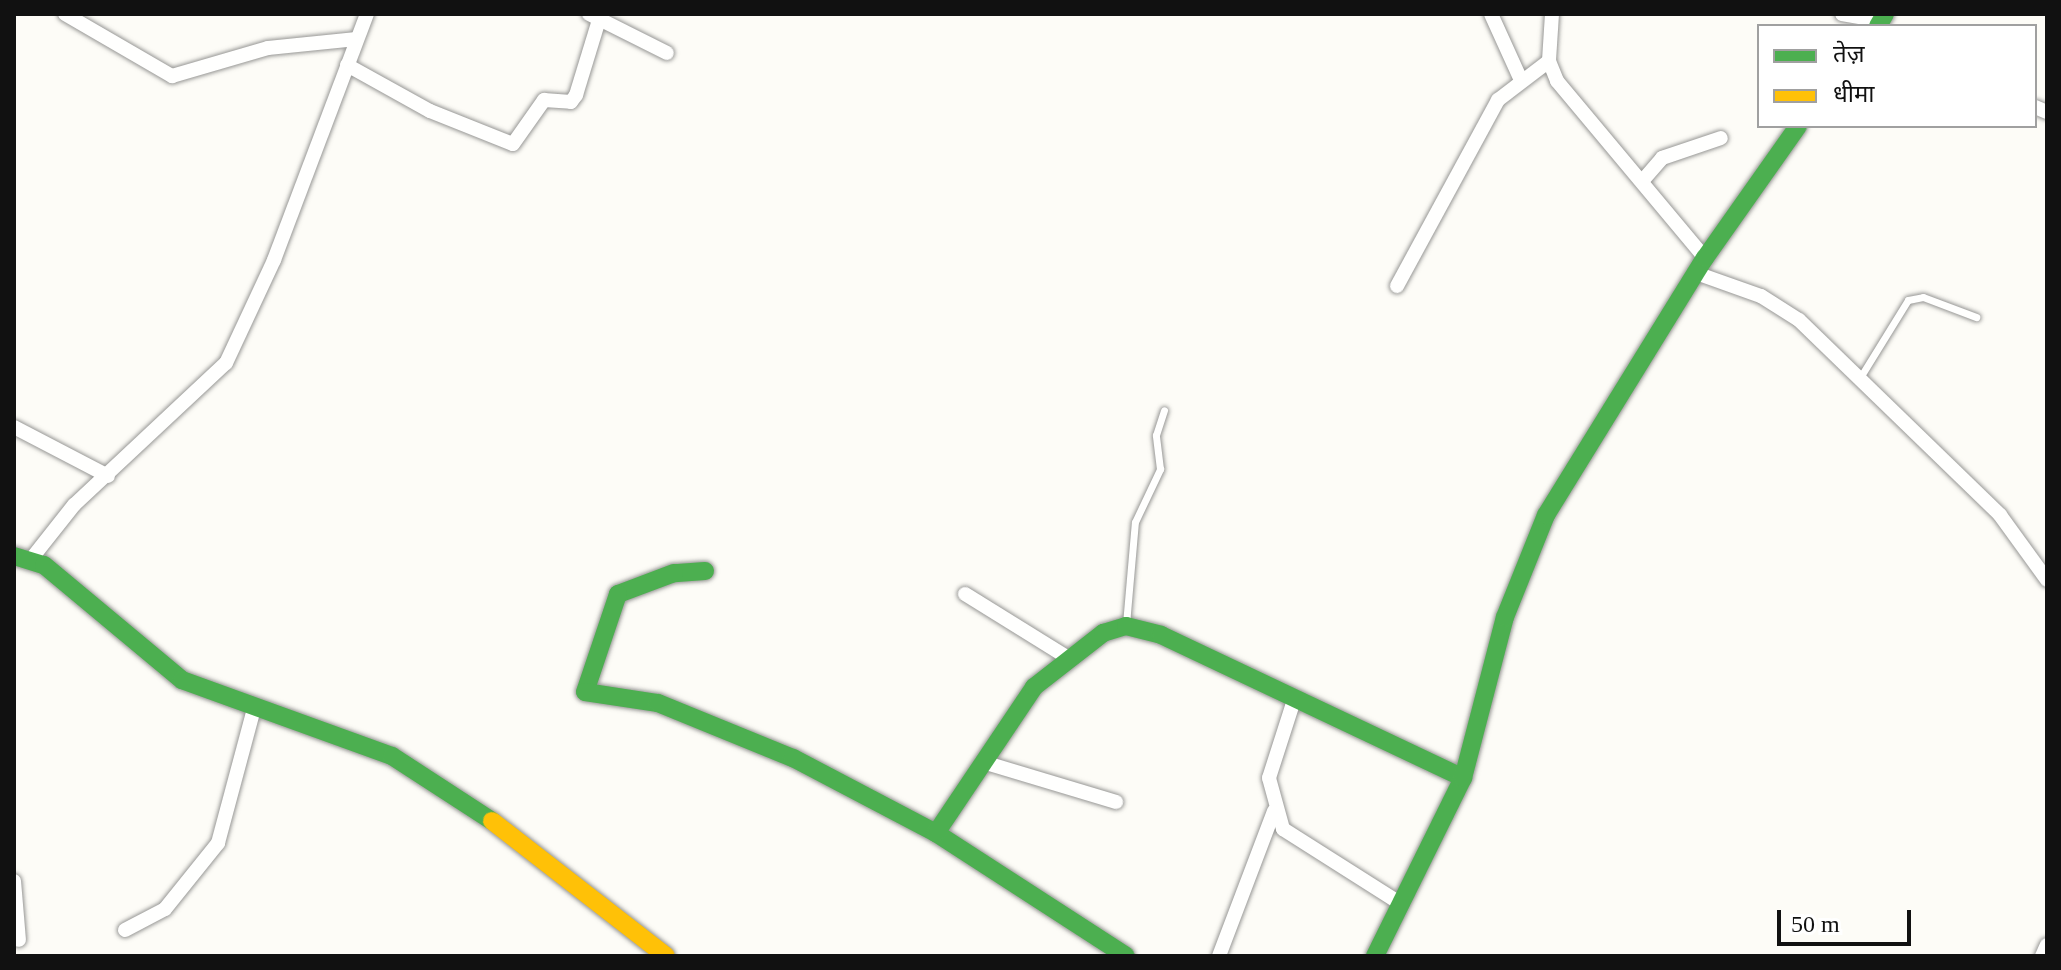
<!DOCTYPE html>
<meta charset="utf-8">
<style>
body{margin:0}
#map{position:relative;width:2061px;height:970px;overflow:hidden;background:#fdfcf7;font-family:"Times New Roman","Noto Sans Devanagari",serif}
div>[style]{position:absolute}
.roads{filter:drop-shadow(0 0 2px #979795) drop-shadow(0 0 2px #979795)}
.lane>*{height:7px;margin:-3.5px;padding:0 3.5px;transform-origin:3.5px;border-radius:3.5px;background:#fffffe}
.street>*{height:14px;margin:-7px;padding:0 7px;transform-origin:7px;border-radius:7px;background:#fffffe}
.fast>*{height:18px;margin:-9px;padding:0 9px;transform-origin:9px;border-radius:9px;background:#4caf50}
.slow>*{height:18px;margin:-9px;padding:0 9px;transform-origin:9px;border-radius:9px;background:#ffc107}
span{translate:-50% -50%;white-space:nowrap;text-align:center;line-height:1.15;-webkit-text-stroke:8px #fff;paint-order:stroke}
.frame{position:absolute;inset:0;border:16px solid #111;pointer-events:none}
.legend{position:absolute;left:1757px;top:24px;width:280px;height:104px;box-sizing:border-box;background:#fff;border:2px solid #a0a0a0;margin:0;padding:10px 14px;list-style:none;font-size:24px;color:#111}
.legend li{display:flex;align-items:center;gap:16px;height:40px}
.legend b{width:40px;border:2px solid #a0a0a0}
.scale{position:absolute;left:1777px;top:910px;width:134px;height:36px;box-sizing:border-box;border:4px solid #111;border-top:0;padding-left:10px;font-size:24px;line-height:28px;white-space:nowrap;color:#111;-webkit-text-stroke:6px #fff;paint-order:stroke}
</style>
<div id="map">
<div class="roads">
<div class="lane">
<i style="left:1861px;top:376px;width:89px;rotate:-58.3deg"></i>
<i style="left:1908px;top:300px;width:15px;rotate:-11deg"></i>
<i style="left:1923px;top:297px;width:57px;rotate:20.7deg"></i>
<i style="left:1126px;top:624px;width:102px;rotate:-85deg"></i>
<i style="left:1135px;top:522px;width:59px;rotate:-64.7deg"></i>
<i style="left:1160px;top:469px;width:34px;rotate:-97deg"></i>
<i style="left:1156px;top:435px;width:26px;rotate:-72deg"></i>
</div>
<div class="street">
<i style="left:65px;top:14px;width:124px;rotate:30.1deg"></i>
<i style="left:172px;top:76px;width:100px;rotate:-16.3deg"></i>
<i style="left:268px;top:48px;width:89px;rotate:-5.8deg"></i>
<i style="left:589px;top:14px;width:87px;rotate:26.6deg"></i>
<i style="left:1491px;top:14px;width:70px;rotate:65.6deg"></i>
<i style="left:1552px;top:14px;width:47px;rotate:93.7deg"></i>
<i style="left:1549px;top:61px;width:22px;rotate:68deg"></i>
<i style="left:1557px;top:81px;width:231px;rotate:50.1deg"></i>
<i style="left:1842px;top:14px;width:41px;rotate:9.9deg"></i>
<i style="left:347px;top:65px;width:95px;rotate:29deg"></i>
<i style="left:430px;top:111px;width:89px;rotate:21.7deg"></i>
<i style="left:513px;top:144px;width:54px;rotate:-54.8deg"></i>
<i style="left:544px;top:100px;width:27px;rotate:4deg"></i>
<i style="left:571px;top:102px;width:9px;rotate:-54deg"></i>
<i style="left:576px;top:95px;width:78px;rotate:-73deg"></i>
<i style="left:2035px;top:107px;width:13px;rotate:23deg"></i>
<i style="left:1644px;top:179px;width:28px;rotate:-49deg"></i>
<i style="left:1662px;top:158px;width:62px;rotate:-18.7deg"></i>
<i style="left:1696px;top:273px;width:69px;rotate:19.5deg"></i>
<i style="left:1761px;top:296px;width:45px;rotate:32.3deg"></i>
<i style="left:1799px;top:320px;width:280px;rotate:44.1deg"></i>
<i style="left:2000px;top:515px;width:80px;rotate:54.1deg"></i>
<i style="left:1397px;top:286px;width:212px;rotate:-61.5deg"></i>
<i style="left:1498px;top:100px;width:64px;rotate:-37.4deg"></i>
<i style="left:14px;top:427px;width:106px;rotate:27.5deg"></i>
<i style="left:32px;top:558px;width:68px;rotate:-51.6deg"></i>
<i style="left:74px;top:505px;width:208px;rotate:-43.1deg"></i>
<i style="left:226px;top:363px;width:114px;rotate:-65deg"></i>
<i style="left:274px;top:260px;width:263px;rotate:-69.3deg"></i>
<i style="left:965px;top:594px;width:123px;rotate:31.8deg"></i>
<i style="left:1295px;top:697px;width:85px;rotate:107.8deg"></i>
<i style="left:1269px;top:778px;width:53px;rotate:74.6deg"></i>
<i style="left:1283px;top:829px;width:140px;rotate:32.4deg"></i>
<i style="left:983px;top:762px;width:139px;rotate:16.7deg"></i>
<i style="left:14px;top:881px;width:59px;rotate:85.2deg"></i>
<i style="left:125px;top:930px;width:45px;rotate:-27.7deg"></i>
<i style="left:165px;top:909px;width:85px;rotate:-51.2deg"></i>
<i style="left:218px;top:843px;width:139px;rotate:-75deg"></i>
<i style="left:1219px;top:956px;width:155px;rotate:-69.2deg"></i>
<i style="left:2042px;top:956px;width:12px;rotate:-66deg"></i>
</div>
<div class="fast">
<i style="left:1878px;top:26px;width:14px;rotate:-60deg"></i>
<i style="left:14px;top:556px;width:31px;rotate:17deg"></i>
<i style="left:44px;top:565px;width:180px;rotate:39.8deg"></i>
<i style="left:182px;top:680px;width:223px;rotate:19.9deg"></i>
<i style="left:392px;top:756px;width:119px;rotate:33deg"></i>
<i style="left:705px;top:571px;width:31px;rotate:176deg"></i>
<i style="left:674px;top:573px;width:60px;rotate:159.4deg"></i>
<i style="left:618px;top:594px;width:103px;rotate:108.6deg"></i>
<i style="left:585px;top:692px;width:74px;rotate:8.6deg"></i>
<i style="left:658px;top:703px;width:146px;rotate:22.2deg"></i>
<i style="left:793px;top:758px;width:161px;rotate:27.7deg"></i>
<i style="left:936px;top:833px;width:226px;rotate:32.9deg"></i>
<i style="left:936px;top:833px;width:176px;rotate:-56.1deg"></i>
<i style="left:1034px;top:687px;width:88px;rotate:-38deg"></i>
<i style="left:1103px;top:633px;width:24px;rotate:-17deg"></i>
<i style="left:1126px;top:626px;width:36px;rotate:14deg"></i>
<i style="left:1161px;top:635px;width:334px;rotate:25.3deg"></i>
<i style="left:1375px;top:956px;width:199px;rotate:-63.7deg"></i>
<i style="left:1463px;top:778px;width:166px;rotate:-75.4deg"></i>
<i style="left:1505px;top:617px;width:110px;rotate:-68.1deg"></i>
<i style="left:1546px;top:515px;width:302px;rotate:-58.3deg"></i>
<i style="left:1705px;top:258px;width:161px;rotate:-54.8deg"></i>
</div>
<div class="slow">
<i style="left:492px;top:821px;width:220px;rotate:37.8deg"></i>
</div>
</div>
<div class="frame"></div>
<ul class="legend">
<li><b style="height:10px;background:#4caf50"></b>तेज़</li>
<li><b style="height:10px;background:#ffc107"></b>धीमा</li>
</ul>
<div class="scale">50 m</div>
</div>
